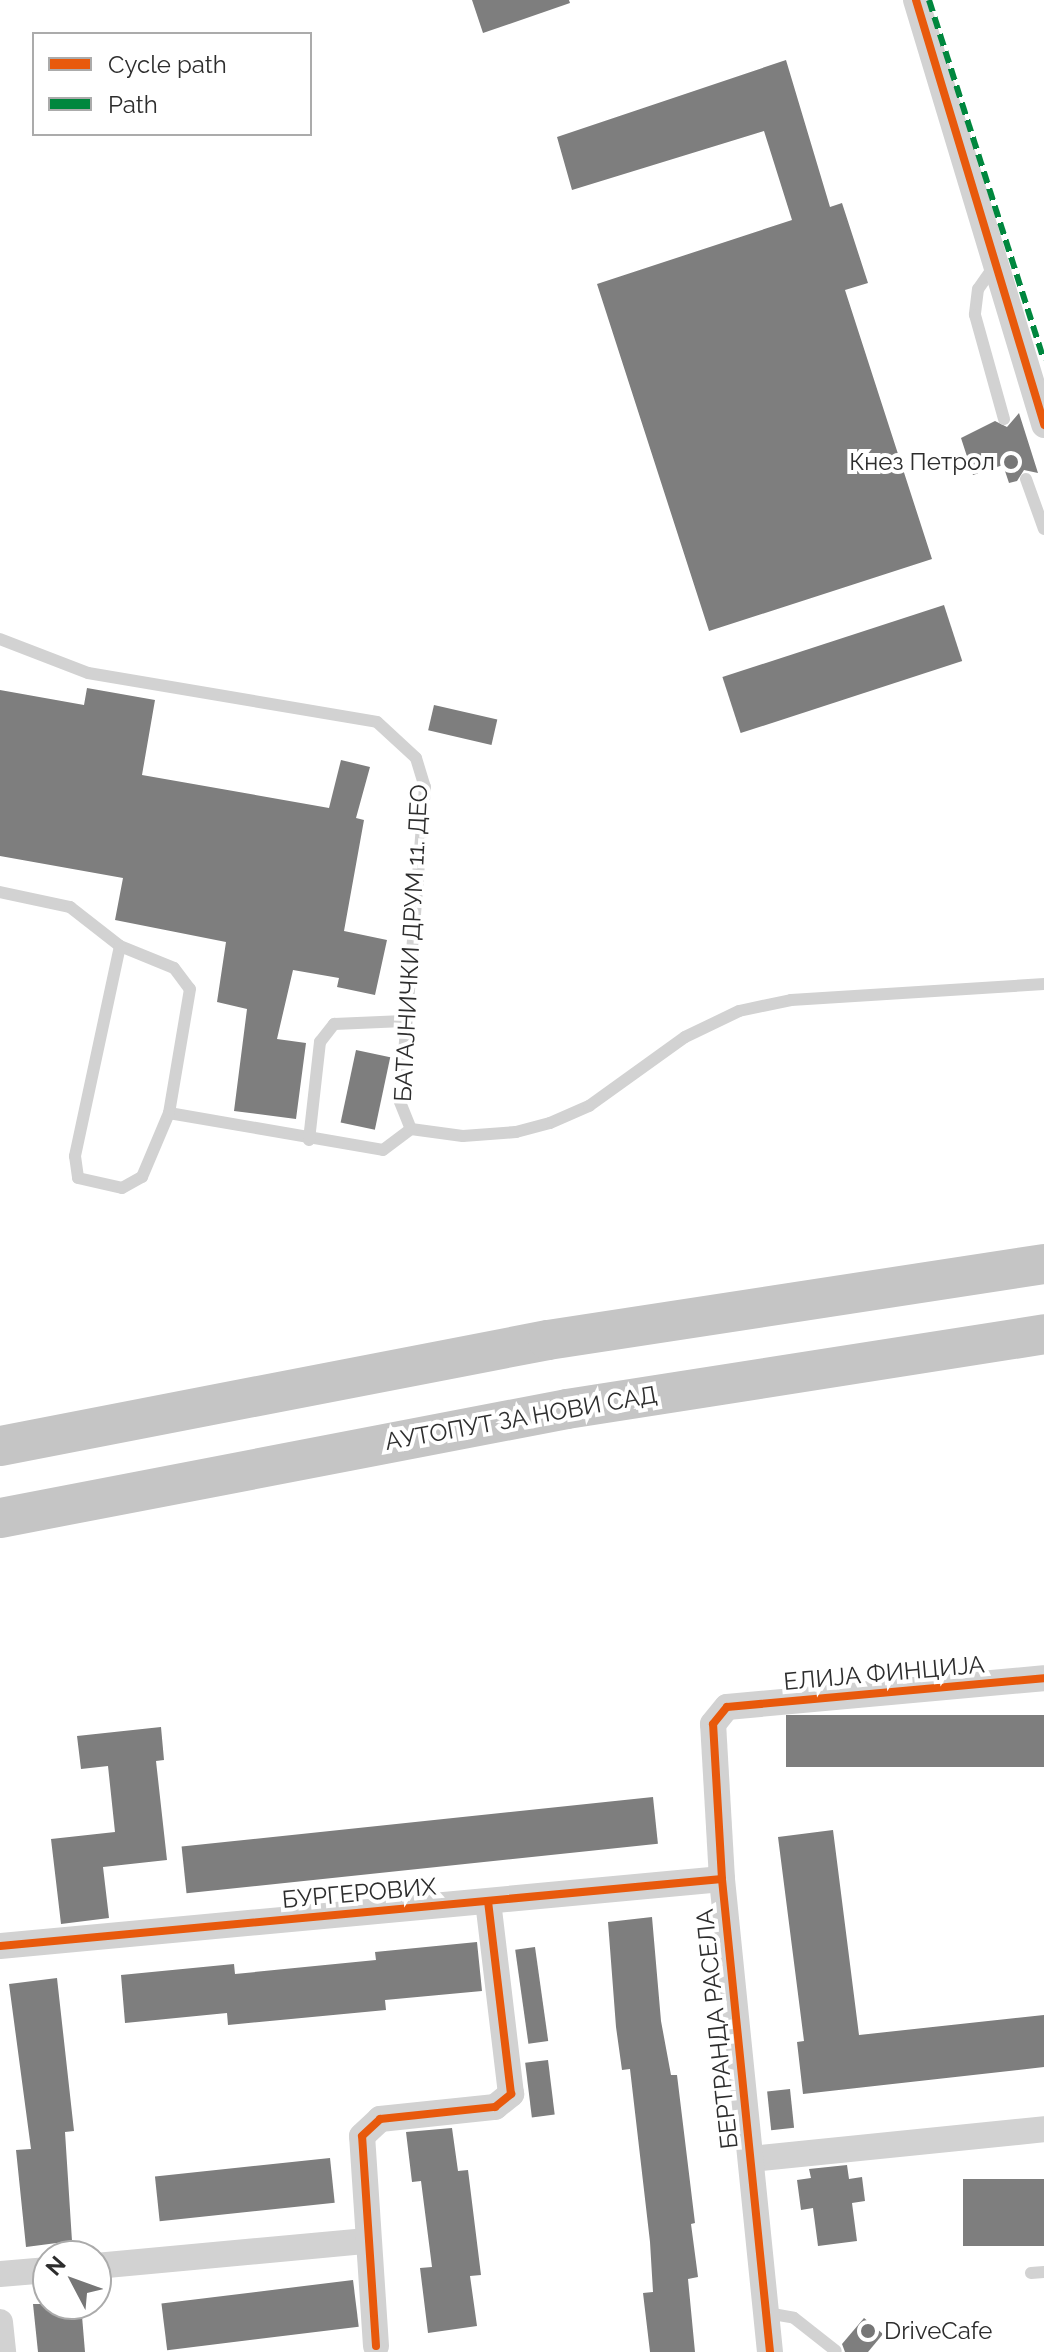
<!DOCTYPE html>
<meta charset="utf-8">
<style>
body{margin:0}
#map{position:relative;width:1044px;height:2352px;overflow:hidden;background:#fff;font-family:Raleway,sans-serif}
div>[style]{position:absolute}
.building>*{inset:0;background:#7e7e7e;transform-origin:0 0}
.service>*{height:12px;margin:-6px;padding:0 6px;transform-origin:6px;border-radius:6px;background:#d2d2d2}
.minor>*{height:26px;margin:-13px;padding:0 13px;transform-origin:13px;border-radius:13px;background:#d2d2d2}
.primary>*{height:40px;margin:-20px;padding:0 20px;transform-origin:20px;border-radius:20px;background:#c5c5c5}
.quiet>*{height:6px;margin-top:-3px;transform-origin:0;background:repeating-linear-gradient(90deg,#00873e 0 12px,transparent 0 18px)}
.cycleway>*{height:8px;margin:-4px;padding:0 4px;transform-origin:4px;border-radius:4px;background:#e8590c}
.dots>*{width:22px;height:22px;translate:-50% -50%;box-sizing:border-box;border:4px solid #fff;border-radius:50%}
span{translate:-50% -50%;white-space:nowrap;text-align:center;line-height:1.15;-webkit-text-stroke:8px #fff;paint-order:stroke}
.poi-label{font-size:24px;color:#2d2d2d}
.right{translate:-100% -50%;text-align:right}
.left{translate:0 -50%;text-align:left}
.street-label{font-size:24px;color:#2d2d2d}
.legend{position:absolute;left:32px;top:32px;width:280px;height:104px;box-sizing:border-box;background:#fff;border:2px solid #ababab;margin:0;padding:10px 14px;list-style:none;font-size:24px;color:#2d2d2d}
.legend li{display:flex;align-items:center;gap:16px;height:40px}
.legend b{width:40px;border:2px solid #ababab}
.north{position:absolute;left:32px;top:2240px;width:80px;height:80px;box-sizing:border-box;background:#fff;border:2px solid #ababab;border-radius:50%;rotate:311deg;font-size:22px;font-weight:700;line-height:32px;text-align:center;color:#2d2d2d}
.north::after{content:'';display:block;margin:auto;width:28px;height:36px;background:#767676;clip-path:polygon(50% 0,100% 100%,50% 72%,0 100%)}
</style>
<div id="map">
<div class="building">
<i style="clip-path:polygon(472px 0,569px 0,570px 3px,483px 33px)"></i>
<i style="clip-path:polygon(786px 60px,830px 207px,842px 203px,868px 283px,845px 290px,932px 559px,709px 631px,597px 284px,792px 220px,764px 131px,572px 190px,557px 137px)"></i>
<i style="clip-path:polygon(1019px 413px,1038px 473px,1024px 470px,1017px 481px,1009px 483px,1003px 465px,973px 475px,961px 438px,995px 421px,1007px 427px)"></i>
<i style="left:944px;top:605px;width:59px;height:233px;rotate:72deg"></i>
<i style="clip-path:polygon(87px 688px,155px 700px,142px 775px,329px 808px,341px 760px,370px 767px,356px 818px,364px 820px,344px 931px,387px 940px,375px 995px,337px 987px,339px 978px,293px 970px,277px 1039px,306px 1043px,296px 1119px,234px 1111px,247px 1009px,217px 1002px,226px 942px,115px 920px,123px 878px,0 856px,0 690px,84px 705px)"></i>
<i style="left:434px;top:705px;width:65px;height:26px;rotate:13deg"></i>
<i style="left:356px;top:1050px;width:35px;height:74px;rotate:12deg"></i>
<i style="left:1044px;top:1715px;width:52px;height:258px;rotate:90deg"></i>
<i style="clip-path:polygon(161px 1727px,164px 1760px,156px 1761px,167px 1860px,103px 1867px,109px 1918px,61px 1924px,51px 1839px,115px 1832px,108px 1766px,81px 1769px,77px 1736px)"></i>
<i style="left:653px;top:1797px;width:47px;height:474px;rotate:84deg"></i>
<i style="clip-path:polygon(833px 1830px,859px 2035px,1044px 2015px,1044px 2067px,803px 2094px,797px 2042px,804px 2041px,778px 1837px)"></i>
<i style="clip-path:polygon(652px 1917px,661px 2021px,671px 2075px,677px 2075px,695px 2223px,691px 2224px,698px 2277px,688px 2279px,695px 2352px,650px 2352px,643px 2293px,653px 2292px,650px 2242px,630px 2069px,622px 2070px,616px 2027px,608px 1922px)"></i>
<i style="clip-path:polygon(477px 1942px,482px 1991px,385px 2000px,386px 2010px,228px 2025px,227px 2013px,125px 2023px,121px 1975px,234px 1964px,235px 1974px,376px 1960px,375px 1952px)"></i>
<i style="left:535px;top:1947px;width:95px;height:20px;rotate:82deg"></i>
<i style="clip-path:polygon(57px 1978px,74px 2131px,65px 2132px,72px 2241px,26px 2247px,16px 2150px,31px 2149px,9px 1984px)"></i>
<i style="left:548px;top:2060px;width:55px;height:23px;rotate:83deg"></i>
<i style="left:790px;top:2089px;width:39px;height:23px;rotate:84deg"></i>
<i style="clip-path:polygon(452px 2128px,458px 2171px,468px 2170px,481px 2275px,470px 2276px,477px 2326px,428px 2333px,420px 2268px,432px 2267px,421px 2181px,412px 2182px,406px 2132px)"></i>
<i style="left:330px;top:2158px;width:45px;height:176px;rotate:84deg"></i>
<i style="clip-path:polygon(847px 2165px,849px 2179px,862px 2177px,865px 2201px,852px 2203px,857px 2241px,818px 2246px,813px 2208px,801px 2210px,797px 2180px,811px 2178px,809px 2169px)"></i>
<i style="left:1044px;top:2179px;width:67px;height:81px;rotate:90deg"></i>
<i style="left:353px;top:2280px;width:47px;height:193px;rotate:83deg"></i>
<i style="clip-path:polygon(33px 2304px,81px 2304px,85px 2352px,38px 2352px)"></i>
<i style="clip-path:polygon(864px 2318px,883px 2334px,868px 2352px,845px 2352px,842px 2344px)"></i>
</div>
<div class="service">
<i style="left:995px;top:265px;width:29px;rotate:125deg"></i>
<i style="left:978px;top:289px;width:26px;rotate:97deg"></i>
<i style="left:975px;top:315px;width:108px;rotate:74.4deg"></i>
<i style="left:1026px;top:479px;width:53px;rotate:70.2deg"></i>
<i style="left:0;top:639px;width:94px;rotate:21.1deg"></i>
<i style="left:88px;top:673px;width:293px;rotate:9.6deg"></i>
<i style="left:377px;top:722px;width:53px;rotate:42.7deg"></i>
<i style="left:416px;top:758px;width:30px;rotate:73deg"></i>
<i style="left:425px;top:787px;width:316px;rotate:94.5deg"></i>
<i style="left:400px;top:1102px;width:29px;rotate:68deg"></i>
<i style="left:411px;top:1129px;width:52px;rotate:7.7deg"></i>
<i style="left:463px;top:1136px;width:53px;rotate:-4.3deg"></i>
<i style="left:516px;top:1132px;width:35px;rotate:-15deg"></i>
<i style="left:550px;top:1123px;width:43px;rotate:-23.6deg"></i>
<i style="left:589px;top:1106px;width:118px;rotate:-35.7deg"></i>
<i style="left:685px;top:1037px;width:60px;rotate:-25.7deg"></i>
<i style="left:739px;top:1011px;width:53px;rotate:-11.9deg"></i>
<i style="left:791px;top:1000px;width:254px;rotate:-3.6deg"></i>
<i style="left:0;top:892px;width:72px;rotate:12.1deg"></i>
<i style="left:70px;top:907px;width:63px;rotate:38deg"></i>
<i style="left:120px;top:946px;width:58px;rotate:22.2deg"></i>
<i style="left:174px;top:968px;width:26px;rotate:53deg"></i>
<i style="left:190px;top:989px;width:126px;rotate:99.6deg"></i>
<i style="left:169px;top:1113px;width:217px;rotate:9.8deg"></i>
<i style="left:383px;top:1150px;width:35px;rotate:-37deg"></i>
<i style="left:120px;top:946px;width:215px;rotate:102.1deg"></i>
<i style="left:75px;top:1156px;width:22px;rotate:82deg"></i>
<i style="left:78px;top:1178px;width:45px;rotate:12.8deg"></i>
<i style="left:122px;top:1188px;width:23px;rotate:-29deg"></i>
<i style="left:142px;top:1177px;width:69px;rotate:-67.1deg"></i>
<i style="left:309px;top:1140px;width:99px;rotate:-83.6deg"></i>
<i style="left:320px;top:1042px;width:23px;rotate:-52deg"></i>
<i style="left:334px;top:1024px;width:70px;rotate:-2.5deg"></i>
<i style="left:1031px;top:2273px;width:13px;rotate:-4deg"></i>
<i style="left:767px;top:2313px;width:27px;rotate:10deg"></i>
<i style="left:794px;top:2318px;width:53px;rotate:38.2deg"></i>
</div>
<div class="minor">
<i style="left:916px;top:0;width:444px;rotate:73.2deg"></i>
<i style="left:0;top:1946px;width:725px;rotate:-5.3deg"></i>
<i style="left:751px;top:2159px;width:295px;rotate:-5.8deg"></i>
<i style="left:96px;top:2266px;width:272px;rotate:-5.3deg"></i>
<i style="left:0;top:2274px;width:48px;rotate:-4.8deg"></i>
<i style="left:0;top:2322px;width:30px;rotate:84deg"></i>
<i style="left:376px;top:2346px;width:210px;rotate:-93.8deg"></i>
<i style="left:362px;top:2136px;width:25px;rotate:-43deg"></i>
<i style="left:380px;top:2119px;width:116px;rotate:-6deg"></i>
<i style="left:495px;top:2107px;width:21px;rotate:-39deg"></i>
<i style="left:511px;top:2094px;width:193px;rotate:-96.8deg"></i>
<i style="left:770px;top:2352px;width:475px;rotate:-95.8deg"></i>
<i style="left:722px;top:1879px;width:155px;rotate:-93.3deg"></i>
<i style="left:713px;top:1724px;width:22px;rotate:-51deg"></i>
<i style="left:727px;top:1707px;width:318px;rotate:-5.2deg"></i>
</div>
<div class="primary">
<i style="left:0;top:1446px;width:558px;rotate:-10.95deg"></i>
<i style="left:548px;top:1340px;width:502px;rotate:-8.71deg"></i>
<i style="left:0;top:1518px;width:577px;rotate:-10.88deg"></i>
<i style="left:567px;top:1409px;width:483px;rotate:-8.9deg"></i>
</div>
<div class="quiet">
<i style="left:929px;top:0;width:378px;rotate:72.3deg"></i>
</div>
<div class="cycleway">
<i style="left:916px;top:0;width:444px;rotate:73.2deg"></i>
<i style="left:0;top:1946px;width:725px;rotate:-5.3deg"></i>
<i style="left:376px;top:2346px;width:210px;rotate:-93.8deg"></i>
<i style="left:362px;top:2136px;width:25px;rotate:-43deg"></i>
<i style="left:380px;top:2119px;width:116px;rotate:-6deg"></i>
<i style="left:495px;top:2107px;width:21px;rotate:-39deg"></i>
<i style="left:511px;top:2094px;width:193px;rotate:-96.8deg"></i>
<i style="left:770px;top:2352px;width:475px;rotate:-95.8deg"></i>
<i style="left:722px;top:1879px;width:155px;rotate:-93.3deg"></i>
<i style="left:713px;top:1724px;width:22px;rotate:-51deg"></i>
<i style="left:727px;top:1707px;width:318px;rotate:-5.2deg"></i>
</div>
<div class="dots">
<i style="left:1011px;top:462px;background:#767676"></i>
<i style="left:868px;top:2331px;background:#767676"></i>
</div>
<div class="poi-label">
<span class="right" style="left:995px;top:462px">Кнез Петрол</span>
<span class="left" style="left:884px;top:2331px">DriveCafe</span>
</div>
<div class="street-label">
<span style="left:411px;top:943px;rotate:-87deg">БАТАЈНИЧКИ ДРУМ 11. ДЕО</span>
<span style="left:521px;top:1418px;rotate:-10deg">АУТОПУТ ЗА НОВИ САД</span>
<span style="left:884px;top:1673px;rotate:-5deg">ЕЛИЈА ФИНЦИЈА</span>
<span style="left:359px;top:1893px;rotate:-5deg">БУРГЕРОВИХ</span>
<span style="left:717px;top:2029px;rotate:-96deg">БЕРТРАНДА РАСЕЛА</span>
</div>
<ul class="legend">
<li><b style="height:10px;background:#e8590c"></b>Cycle path</li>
<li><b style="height:10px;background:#00873e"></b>Path</li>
</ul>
<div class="north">N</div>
</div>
